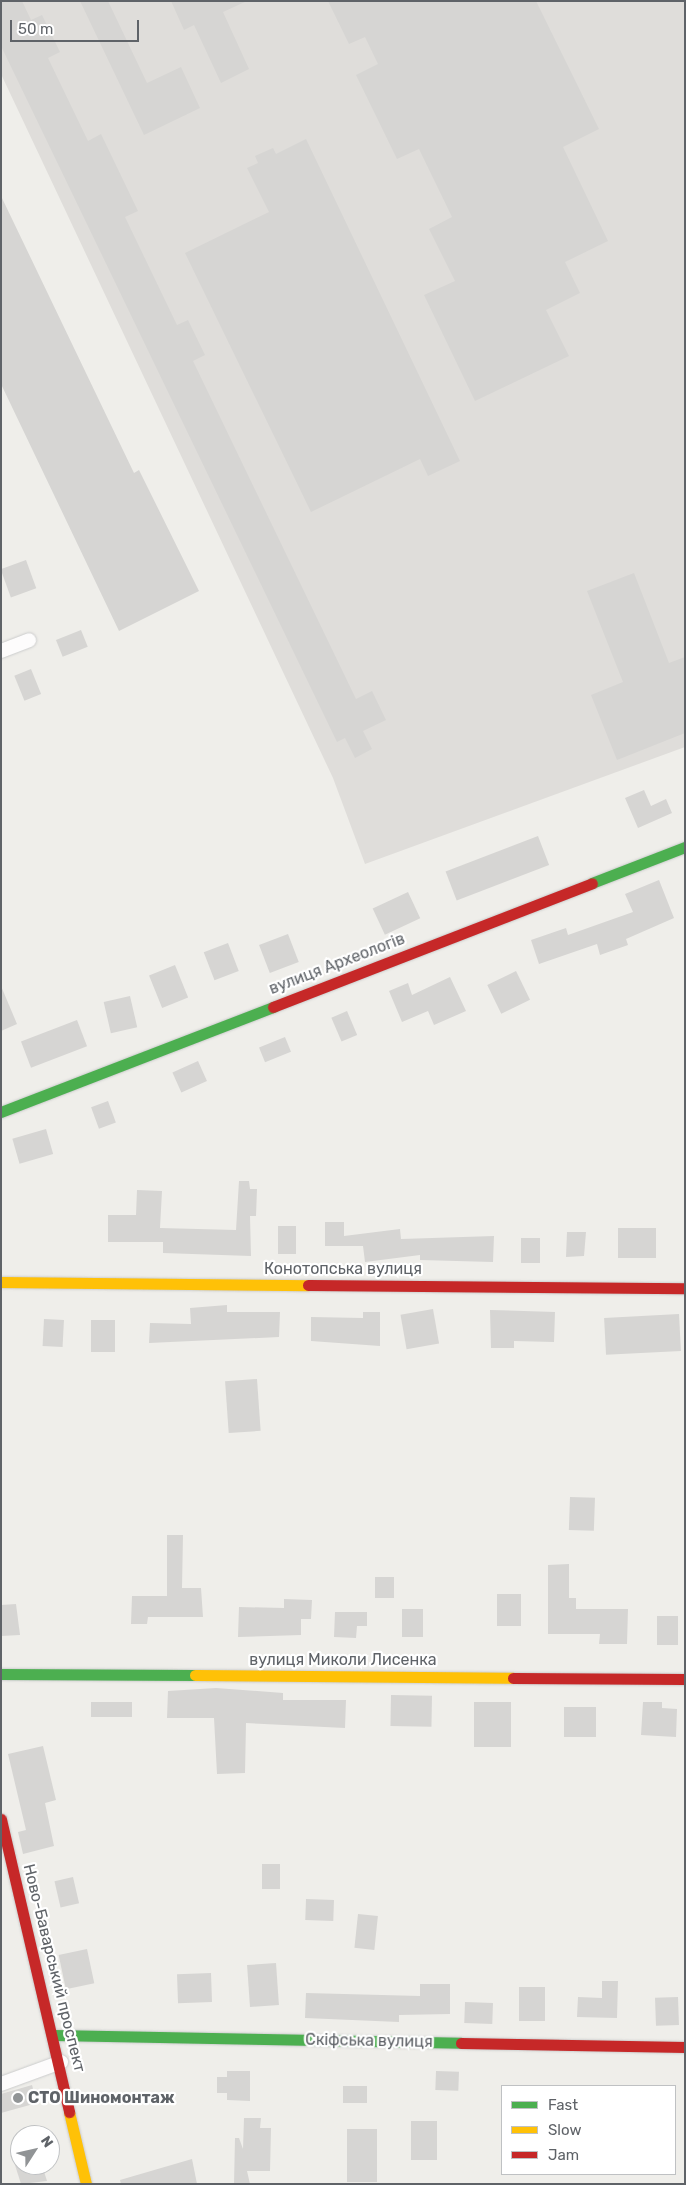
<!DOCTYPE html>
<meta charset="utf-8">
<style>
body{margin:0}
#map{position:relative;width:686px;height:2185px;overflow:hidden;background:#efeeea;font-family:Rubik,sans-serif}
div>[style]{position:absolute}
.industrial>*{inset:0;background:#dfddda}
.building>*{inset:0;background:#d6d5d3;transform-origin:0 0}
.roads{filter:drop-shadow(0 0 1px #cbcccc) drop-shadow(0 0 1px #cbcccc)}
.street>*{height:14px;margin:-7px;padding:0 7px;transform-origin:7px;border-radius:7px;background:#fdfcfc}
.fast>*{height:11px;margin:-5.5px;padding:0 5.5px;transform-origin:5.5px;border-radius:5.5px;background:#4caf50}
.slow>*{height:11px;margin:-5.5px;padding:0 5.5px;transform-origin:5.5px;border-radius:5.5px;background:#ffc107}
.jam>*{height:11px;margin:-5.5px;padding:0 5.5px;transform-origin:5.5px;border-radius:5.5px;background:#c62828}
.dots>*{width:14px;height:14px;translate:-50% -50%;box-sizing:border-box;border:2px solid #fff;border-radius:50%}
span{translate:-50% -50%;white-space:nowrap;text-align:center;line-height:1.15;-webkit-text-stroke:4.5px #fff;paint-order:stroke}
.street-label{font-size:16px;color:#5f6368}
.poi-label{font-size:16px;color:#5f6368;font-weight:700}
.left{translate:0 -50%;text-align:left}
.frame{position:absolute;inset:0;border:2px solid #5f6368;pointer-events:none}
.legend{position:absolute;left:501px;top:2085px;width:175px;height:90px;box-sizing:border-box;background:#fff;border:1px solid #bfc1c3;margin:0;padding:6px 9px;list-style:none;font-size:15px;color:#5f6368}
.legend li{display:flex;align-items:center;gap:10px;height:25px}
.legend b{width:25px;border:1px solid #bfc1c3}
.north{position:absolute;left:10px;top:2125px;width:50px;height:50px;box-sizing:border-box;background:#fff;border:1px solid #bfc1c3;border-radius:50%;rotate:55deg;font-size:14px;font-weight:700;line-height:20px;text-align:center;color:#5f6368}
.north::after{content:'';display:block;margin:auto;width:18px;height:22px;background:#919496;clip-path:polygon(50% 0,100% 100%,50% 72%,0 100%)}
.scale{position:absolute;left:10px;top:20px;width:129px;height:22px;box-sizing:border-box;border:2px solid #5f6368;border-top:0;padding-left:6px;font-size:15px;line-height:18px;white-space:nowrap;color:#5f6368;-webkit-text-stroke:4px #fff;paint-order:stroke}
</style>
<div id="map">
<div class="industrial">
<i style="clip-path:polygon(1px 1px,685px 1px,685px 747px,365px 864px,333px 778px,1px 74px)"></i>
</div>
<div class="building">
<i style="clip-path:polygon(1px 1px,22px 1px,31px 20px,42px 15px,60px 52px,48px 58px,88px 141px,101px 134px,138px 211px,125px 217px,177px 325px,188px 320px,205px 355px,193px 361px,356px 699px,372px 691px,386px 720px,363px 731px,372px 749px,355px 758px,345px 738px,337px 742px,1px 46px)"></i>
<i style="clip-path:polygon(80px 1px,108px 1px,147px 83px,181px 67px,200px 108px,144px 135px)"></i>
<i style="clip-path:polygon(171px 1px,247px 1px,223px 12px,249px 69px,221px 83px,194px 25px,184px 30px)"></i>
<i style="clip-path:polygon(328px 1px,536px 1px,599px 129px,563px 147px,608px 241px,565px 262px,580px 293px,546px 310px,569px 356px,475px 401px,424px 295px,455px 281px,429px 229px,452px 217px,419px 149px,397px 159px,356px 75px,378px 64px,365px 37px,349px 44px)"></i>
<i style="clip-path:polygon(306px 139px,460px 461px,428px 476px,420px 459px,311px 512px,185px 253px,269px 212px,247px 168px,258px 163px,255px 156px,273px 148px,276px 154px)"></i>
<i style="clip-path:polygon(1px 196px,134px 473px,139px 470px,199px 591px,119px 631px,1px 384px)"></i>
<i style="left:26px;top:560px;width:30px;height:27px;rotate:70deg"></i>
<i style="clip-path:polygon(634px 573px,669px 663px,685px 657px,685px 733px,617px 760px,591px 695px,623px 682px,587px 591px)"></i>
<i style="left:81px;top:630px;width:18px;height:27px;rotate:68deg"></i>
<i style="left:31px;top:669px;width:27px;height:18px;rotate:68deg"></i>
<i style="clip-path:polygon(644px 790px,651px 806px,666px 799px,672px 813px,638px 828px,625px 798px)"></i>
<i style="left:538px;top:836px;width:31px;height:99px;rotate:69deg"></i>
<i style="clip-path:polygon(659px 880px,674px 918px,626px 939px,628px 945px,600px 955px,597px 944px,539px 964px,531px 940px,566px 928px,568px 935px,633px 912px,625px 894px)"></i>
<i style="left:408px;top:892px;width:29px;height:39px;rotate:65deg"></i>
<i style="left:288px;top:934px;width:30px;height:31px;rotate:69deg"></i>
<i style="left:228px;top:943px;width:30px;height:26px;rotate:69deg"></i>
<i style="left:175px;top:965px;width:35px;height:28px;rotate:68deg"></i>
<i style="left:516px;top:971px;width:32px;height:32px;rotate:64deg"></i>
<i style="clip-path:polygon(450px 977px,466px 1011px,434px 1025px,428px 1011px,402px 1022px,389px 991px,408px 983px,412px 995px)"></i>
<i style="clip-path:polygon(1px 986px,17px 1024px,1px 1031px)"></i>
<i style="left:130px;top:996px;width:32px;height:27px;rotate:77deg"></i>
<i style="left:347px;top:1011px;width:26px;height:17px;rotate:67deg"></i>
<i style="left:77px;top:1020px;width:28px;height:60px;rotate:69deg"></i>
<i style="left:285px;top:1037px;width:16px;height:28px;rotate:68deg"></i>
<i style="left:198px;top:1061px;width:22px;height:28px;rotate:66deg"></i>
<i style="left:108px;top:1101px;width:23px;height:18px;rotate:70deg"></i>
<i style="left:46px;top:1129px;width:26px;height:35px;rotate:74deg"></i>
<i style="clip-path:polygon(239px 1181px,249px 1181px,250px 1189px,257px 1189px,256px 1216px,250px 1216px,251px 1256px,163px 1253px,163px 1242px,108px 1242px,108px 1215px,136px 1215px,137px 1190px,162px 1191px,160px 1228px,236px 1230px)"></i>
<i style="clip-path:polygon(325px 1222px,344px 1222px,344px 1236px,400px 1229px,401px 1239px,494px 1236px,493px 1262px,420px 1260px,420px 1255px,365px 1262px,363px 1246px,325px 1246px)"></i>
<i style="left:278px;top:1226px;width:18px;height:28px"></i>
<i style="left:618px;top:1228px;width:38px;height:30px"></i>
<i style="clip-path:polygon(567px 1232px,586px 1232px,584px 1256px,566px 1257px)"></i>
<i style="left:521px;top:1238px;width:19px;height:25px"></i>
<i style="clip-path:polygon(227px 1305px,227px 1312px,280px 1312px,279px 1337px,149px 1343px,150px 1323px,191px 1324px,190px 1308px)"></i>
<i style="left:433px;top:1309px;width:35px;height:33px;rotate:80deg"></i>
<i style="clip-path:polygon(490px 1310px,555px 1312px,554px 1342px,514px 1341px,514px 1348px,491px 1348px)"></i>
<i style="clip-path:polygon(363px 1312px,380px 1312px,380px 1346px,311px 1341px,311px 1317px,363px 1318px)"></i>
<i style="left:679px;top:1314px;width:37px;height:75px;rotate:87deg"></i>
<i style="left:44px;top:1319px;width:20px;height:27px;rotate:3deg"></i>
<i style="left:91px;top:1320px;width:24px;height:32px"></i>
<i style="left:257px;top:1379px;width:52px;height:32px;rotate:86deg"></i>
<i style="left:570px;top:1497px;width:25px;height:33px;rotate:2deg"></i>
<i style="clip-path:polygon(167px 1535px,183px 1535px,182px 1588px,201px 1588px,203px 1617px,148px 1617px,147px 1624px,131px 1624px,132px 1596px,167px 1596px)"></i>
<i style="clip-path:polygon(569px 1564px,569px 1598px,576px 1598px,576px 1609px,628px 1609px,627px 1644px,599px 1644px,600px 1634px,548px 1634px,548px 1565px)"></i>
<i style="left:375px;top:1577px;width:19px;height:21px"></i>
<i style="left:497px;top:1594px;width:24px;height:32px"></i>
<i style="clip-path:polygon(284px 1599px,312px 1600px,311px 1619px,301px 1619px,301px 1635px,238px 1637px,239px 1607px,284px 1608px)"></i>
<i style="clip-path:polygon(16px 1604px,20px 1635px,1px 1636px,1px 1605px)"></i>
<i style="left:402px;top:1609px;width:21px;height:28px"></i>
<i style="clip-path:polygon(335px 1612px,367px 1612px,367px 1626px,357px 1626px,356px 1638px,334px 1637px)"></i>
<i style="left:657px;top:1616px;width:21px;height:29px"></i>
<i style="clip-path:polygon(216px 1688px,283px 1693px,283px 1700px,346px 1700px,345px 1728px,246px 1723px,245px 1773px,217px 1774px,214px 1718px,167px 1718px,168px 1691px)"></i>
<i style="left:391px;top:1695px;width:41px;height:31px;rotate:1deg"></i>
<i style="left:91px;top:1702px;width:41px;height:15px"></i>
<i style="left:511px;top:1702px;width:45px;height:37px;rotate:90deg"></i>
<i style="clip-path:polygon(643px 1702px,662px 1702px,662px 1708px,677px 1709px,676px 1737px,641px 1735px)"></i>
<i style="left:564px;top:1707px;width:32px;height:30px"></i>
<i style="clip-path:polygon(43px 1746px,56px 1800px,45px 1803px,54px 1846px,23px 1854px,18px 1832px,26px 1830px,8px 1754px)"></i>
<i style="left:262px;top:1864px;width:18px;height:25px"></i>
<i style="left:73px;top:1877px;width:27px;height:19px;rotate:77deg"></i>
<i style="left:306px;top:1899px;width:28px;height:21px;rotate:2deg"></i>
<i style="left:358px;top:1914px;width:20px;height:34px;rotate:6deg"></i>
<i style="left:87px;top:1949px;width:35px;height:29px;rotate:78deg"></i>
<i style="left:276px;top:1963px;width:42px;height:29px;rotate:86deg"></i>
<i style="left:211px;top:1973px;width:29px;height:34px;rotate:88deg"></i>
<i style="clip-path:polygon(602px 1981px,618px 1981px,617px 2018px,577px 2017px,578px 1997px,602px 1998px)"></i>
<i style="clip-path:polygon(420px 1984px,450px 1984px,450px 2014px,399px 2015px,399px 2022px,305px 2018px,306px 1993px,420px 1996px)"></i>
<i style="left:519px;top:1987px;width:26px;height:34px"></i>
<i style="left:678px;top:1997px;width:28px;height:23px;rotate:88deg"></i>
<i style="left:465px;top:2002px;width:28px;height:21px;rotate:2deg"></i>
<i style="clip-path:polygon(227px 2071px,250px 2071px,250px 2101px,227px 2100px,227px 2093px,217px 2093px,217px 2077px,227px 2077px)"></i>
<i style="left:436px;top:2071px;width:23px;height:19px;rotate:2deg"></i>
<i style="clip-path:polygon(32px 2085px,37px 2103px,1px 2113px,1px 2094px)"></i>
<i style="left:343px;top:2086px;width:24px;height:17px"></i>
<i style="clip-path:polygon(244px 2118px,261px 2118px,260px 2128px,271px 2128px,270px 2171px,247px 2171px,250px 2184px,234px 2184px,235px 2138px,239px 2138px,243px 2149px)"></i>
<i style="left:411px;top:2121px;width:26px;height:39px"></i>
<i style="left:347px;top:2129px;width:30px;height:53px"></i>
<i style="clip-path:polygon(192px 2159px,197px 2184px,121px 2184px,120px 2180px)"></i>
<i style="clip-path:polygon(15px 2165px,42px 2165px,47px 2181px,21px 2184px)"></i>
</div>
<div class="roads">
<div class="street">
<i style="left:1px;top:651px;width:30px;rotate:-21deg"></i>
<i style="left:1px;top:2084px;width:64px;rotate:-20.1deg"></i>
</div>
<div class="fast">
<i style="left:592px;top:883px;width:100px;rotate:-21.2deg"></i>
<i style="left:1px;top:1112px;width:292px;rotate:-21.1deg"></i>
<i style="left:1px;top:1674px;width:194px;rotate:0.3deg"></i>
<i style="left:54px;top:2035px;width:407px;rotate:1.1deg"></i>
</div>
<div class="slow">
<i style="left:1px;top:1282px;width:307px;rotate:0.6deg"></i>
<i style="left:195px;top:1675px;width:318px;rotate:0.5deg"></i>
<i style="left:69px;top:2112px;width:74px;rotate:76.7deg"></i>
</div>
<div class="jam">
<i style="left:273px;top:1007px;width:342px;rotate:-21.2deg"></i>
<i style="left:308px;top:1285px;width:377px;rotate:0.5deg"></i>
<i style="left:513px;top:1678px;width:172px;rotate:0.3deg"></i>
<i style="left:1px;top:1819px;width:301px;rotate:76.9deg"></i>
<i style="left:461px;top:2043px;width:224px;rotate:1deg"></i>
</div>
</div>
<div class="dots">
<i style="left:18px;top:2098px;background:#919496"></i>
</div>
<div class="street-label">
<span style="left:337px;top:964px;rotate:-21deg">вулиця Археологів</span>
<span style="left:343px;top:1269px">Конотопська вулиця</span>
<span style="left:343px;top:1660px">вулиця Миколи Лисенка</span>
<span style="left:54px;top:1968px;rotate:76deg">Ново-Баварський проспект</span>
<span style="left:369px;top:2041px;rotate:1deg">Скіфська вулиця</span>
</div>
<div class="poi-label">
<span class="left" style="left:28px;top:2098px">СТО Шиномонтаж</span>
</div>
<div class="frame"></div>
<ul class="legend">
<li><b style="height:6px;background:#4caf50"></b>Fast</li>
<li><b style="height:6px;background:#ffc107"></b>Slow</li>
<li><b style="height:6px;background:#c62828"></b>Jam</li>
</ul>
<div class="north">N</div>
<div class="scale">50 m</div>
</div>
